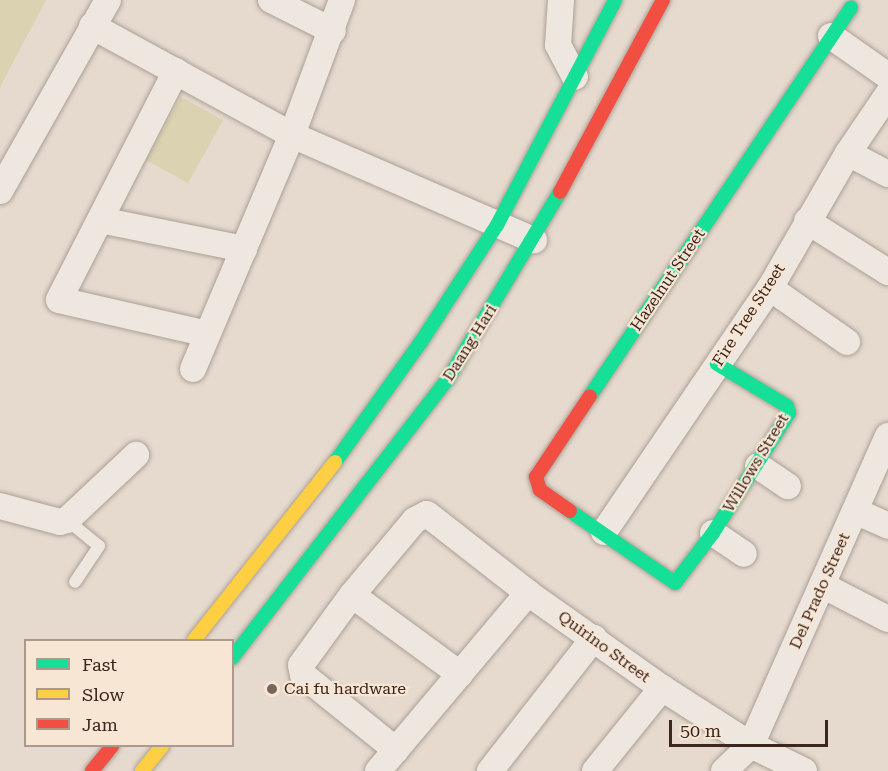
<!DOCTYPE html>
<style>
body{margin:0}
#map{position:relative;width:888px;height:771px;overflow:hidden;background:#e6dace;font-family:"Roboto Serif",serif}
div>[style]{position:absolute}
.green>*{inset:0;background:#dad2b0;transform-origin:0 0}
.roads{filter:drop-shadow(0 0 2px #aca097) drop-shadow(0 0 2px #aca097)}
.lane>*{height:12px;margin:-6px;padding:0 6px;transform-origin:6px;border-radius:6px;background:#eee7e0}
.street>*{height:26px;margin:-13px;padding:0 13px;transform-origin:13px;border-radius:13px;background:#eee7e0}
.fast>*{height:14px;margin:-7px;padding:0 7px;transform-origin:7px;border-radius:7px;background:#16e098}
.slow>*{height:14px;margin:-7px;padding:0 7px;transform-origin:7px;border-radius:7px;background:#ffcf43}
.jam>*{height:14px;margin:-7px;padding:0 7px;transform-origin:7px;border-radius:7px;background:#f24e42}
.dots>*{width:16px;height:16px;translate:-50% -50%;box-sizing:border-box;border:3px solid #f8e6d4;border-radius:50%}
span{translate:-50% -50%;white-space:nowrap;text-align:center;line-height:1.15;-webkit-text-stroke:4.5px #f8e6d4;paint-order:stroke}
.street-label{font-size:16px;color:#3c261e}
.poi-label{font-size:16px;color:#3c261e}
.left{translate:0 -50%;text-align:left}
.legend{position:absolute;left:24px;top:639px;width:210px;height:108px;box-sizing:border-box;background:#f8e6d4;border:2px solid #ad998b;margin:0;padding:8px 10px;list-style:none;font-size:18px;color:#3c261e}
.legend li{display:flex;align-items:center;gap:12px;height:30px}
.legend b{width:30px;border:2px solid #ad998b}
.scale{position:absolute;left:669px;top:720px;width:159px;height:27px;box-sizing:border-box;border:3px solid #3c261e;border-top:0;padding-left:8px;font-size:18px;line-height:21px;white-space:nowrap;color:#3c261e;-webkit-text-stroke:4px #f8e6d4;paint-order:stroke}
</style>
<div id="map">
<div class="green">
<i style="clip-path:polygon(0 0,46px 0,0 87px)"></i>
<i style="left:181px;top:97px;width:48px;height:72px;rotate:29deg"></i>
</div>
<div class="roads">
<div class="lane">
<i style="left:67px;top:520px;width:41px;rotate:39.1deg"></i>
<i style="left:99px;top:546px;width:43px;rotate:123.7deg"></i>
</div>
<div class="street">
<i style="left:271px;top:0;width:69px;rotate:26.6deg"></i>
<i style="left:561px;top:0;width:45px;rotate:93.8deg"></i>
<i style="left:558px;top:45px;width:36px;rotate:62deg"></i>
<i style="left:92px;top:26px;width:228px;rotate:28.6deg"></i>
<i style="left:292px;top:135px;width:264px;rotate:23.5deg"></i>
<i style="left:831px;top:36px;width:70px;rotate:35.1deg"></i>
<i style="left:176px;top:71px;width:257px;rotate:117.1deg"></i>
<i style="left:59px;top:300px;width:152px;rotate:12.9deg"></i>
<i style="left:848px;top:153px;width:45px;rotate:27.7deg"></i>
<i style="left:0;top:191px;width:219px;rotate:-60.5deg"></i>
<i style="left:100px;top:220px;width:147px;rotate:11.4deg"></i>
<i style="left:807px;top:221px;width:96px;rotate:32.2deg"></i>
<i style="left:770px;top:288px;width:94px;rotate:35deg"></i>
<i style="left:193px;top:369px;width:254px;rotate:-67.1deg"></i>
<i style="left:292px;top:135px;width:144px;rotate:-69.7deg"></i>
<i style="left:758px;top:466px;width:36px;rotate:34deg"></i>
<i style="left:0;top:506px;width:62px;rotate:14.9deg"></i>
<i style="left:60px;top:522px;width:7px;rotate:-16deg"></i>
<i style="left:67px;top:520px;width:95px;rotate:-43.3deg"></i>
<i style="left:855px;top:511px;width:36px;rotate:24deg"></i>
<i style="left:604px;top:532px;width:295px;rotate:-55.8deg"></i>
<i style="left:770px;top:288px;width:156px;rotate:-60deg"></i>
<i style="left:848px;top:153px;width:71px;rotate:-55.9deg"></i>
<i style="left:713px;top:533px;width:37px;rotate:34deg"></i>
<i style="left:822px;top:585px;width:74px;rotate:27.3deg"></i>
<i style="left:352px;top:595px;width:134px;rotate:36.2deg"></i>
<i style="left:396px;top:750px;width:119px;rotate:-141.1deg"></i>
<i style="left:303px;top:675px;width:10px;rotate:-101deg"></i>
<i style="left:301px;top:665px;width:87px;rotate:-53.9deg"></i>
<i style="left:352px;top:595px;width:98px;rotate:-50deg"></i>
<i style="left:415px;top:520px;width:13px;rotate:-27deg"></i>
<i style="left:427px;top:514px;width:128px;rotate:38deg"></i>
<i style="left:528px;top:593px;width:164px;rotate:35.3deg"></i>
<i style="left:662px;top:688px;width:106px;rotate:32.6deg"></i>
<i style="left:751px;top:745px;width:59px;rotate:26.1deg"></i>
<i style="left:378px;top:771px;width:233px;rotate:-49.9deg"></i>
<i style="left:490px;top:771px;width:169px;rotate:-52deg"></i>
<i style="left:595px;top:771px;width:107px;rotate:-51.1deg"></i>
<i style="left:724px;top:771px;width:37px;rotate:-44deg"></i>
<i style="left:751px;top:745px;width:338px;rotate:-66.1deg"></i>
</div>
<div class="fast">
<i style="left:590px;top:396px;width:468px;rotate:-56.1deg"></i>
<i style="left:335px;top:462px;width:148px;rotate:-54.4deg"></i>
<i style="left:421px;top:342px;width:140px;rotate:-57deg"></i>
<i style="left:497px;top:225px;width:254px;rotate:-62.3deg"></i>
<i style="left:570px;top:511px;width:127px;rotate:34.4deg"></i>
<i style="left:675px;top:583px;width:63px;rotate:-52.8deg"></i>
<i style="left:713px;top:533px;width:142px;rotate:-57.7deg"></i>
<i style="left:789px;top:413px;width:7px;rotate:-106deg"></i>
<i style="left:787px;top:406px;width:82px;rotate:-149deg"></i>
<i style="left:232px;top:658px;width:353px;rotate:-52.3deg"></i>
<i style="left:448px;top:379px;width:218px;rotate:-59.1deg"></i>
</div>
<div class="slow">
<i style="left:194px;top:640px;width:227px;rotate:-51.6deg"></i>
<i style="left:142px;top:771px;width:32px;rotate:-51deg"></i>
</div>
<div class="jam">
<i style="left:560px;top:192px;width:218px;rotate:-61.8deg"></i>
<i style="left:570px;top:511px;width:37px;rotate:-145deg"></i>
<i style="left:540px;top:490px;width:14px;rotate:-107deg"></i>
<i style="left:536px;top:477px;width:97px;rotate:-56.3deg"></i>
<i style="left:92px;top:771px;width:32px;rotate:-51deg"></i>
</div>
</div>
<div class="dots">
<i style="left:272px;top:689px;background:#78655c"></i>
</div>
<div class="street-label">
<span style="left:668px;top:280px;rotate:-56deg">Hazelnut Street</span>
<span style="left:749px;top:315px;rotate:-57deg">Fire Tree Street</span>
<span style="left:470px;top:343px;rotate:-58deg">Daang Hari</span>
<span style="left:756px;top:463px;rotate:-59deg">Willows Street</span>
<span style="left:820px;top:591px;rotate:-66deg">Del Prado Street</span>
<span style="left:604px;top:647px;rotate:36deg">Quirino Street</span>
</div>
<div class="poi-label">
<span class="left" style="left:284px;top:689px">Cai fu hardware</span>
</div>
<ul class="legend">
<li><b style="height:8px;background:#16e098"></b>Fast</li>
<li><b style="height:8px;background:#ffcf43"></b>Slow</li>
<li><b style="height:8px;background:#f24e42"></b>Jam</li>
</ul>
<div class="scale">50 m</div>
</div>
